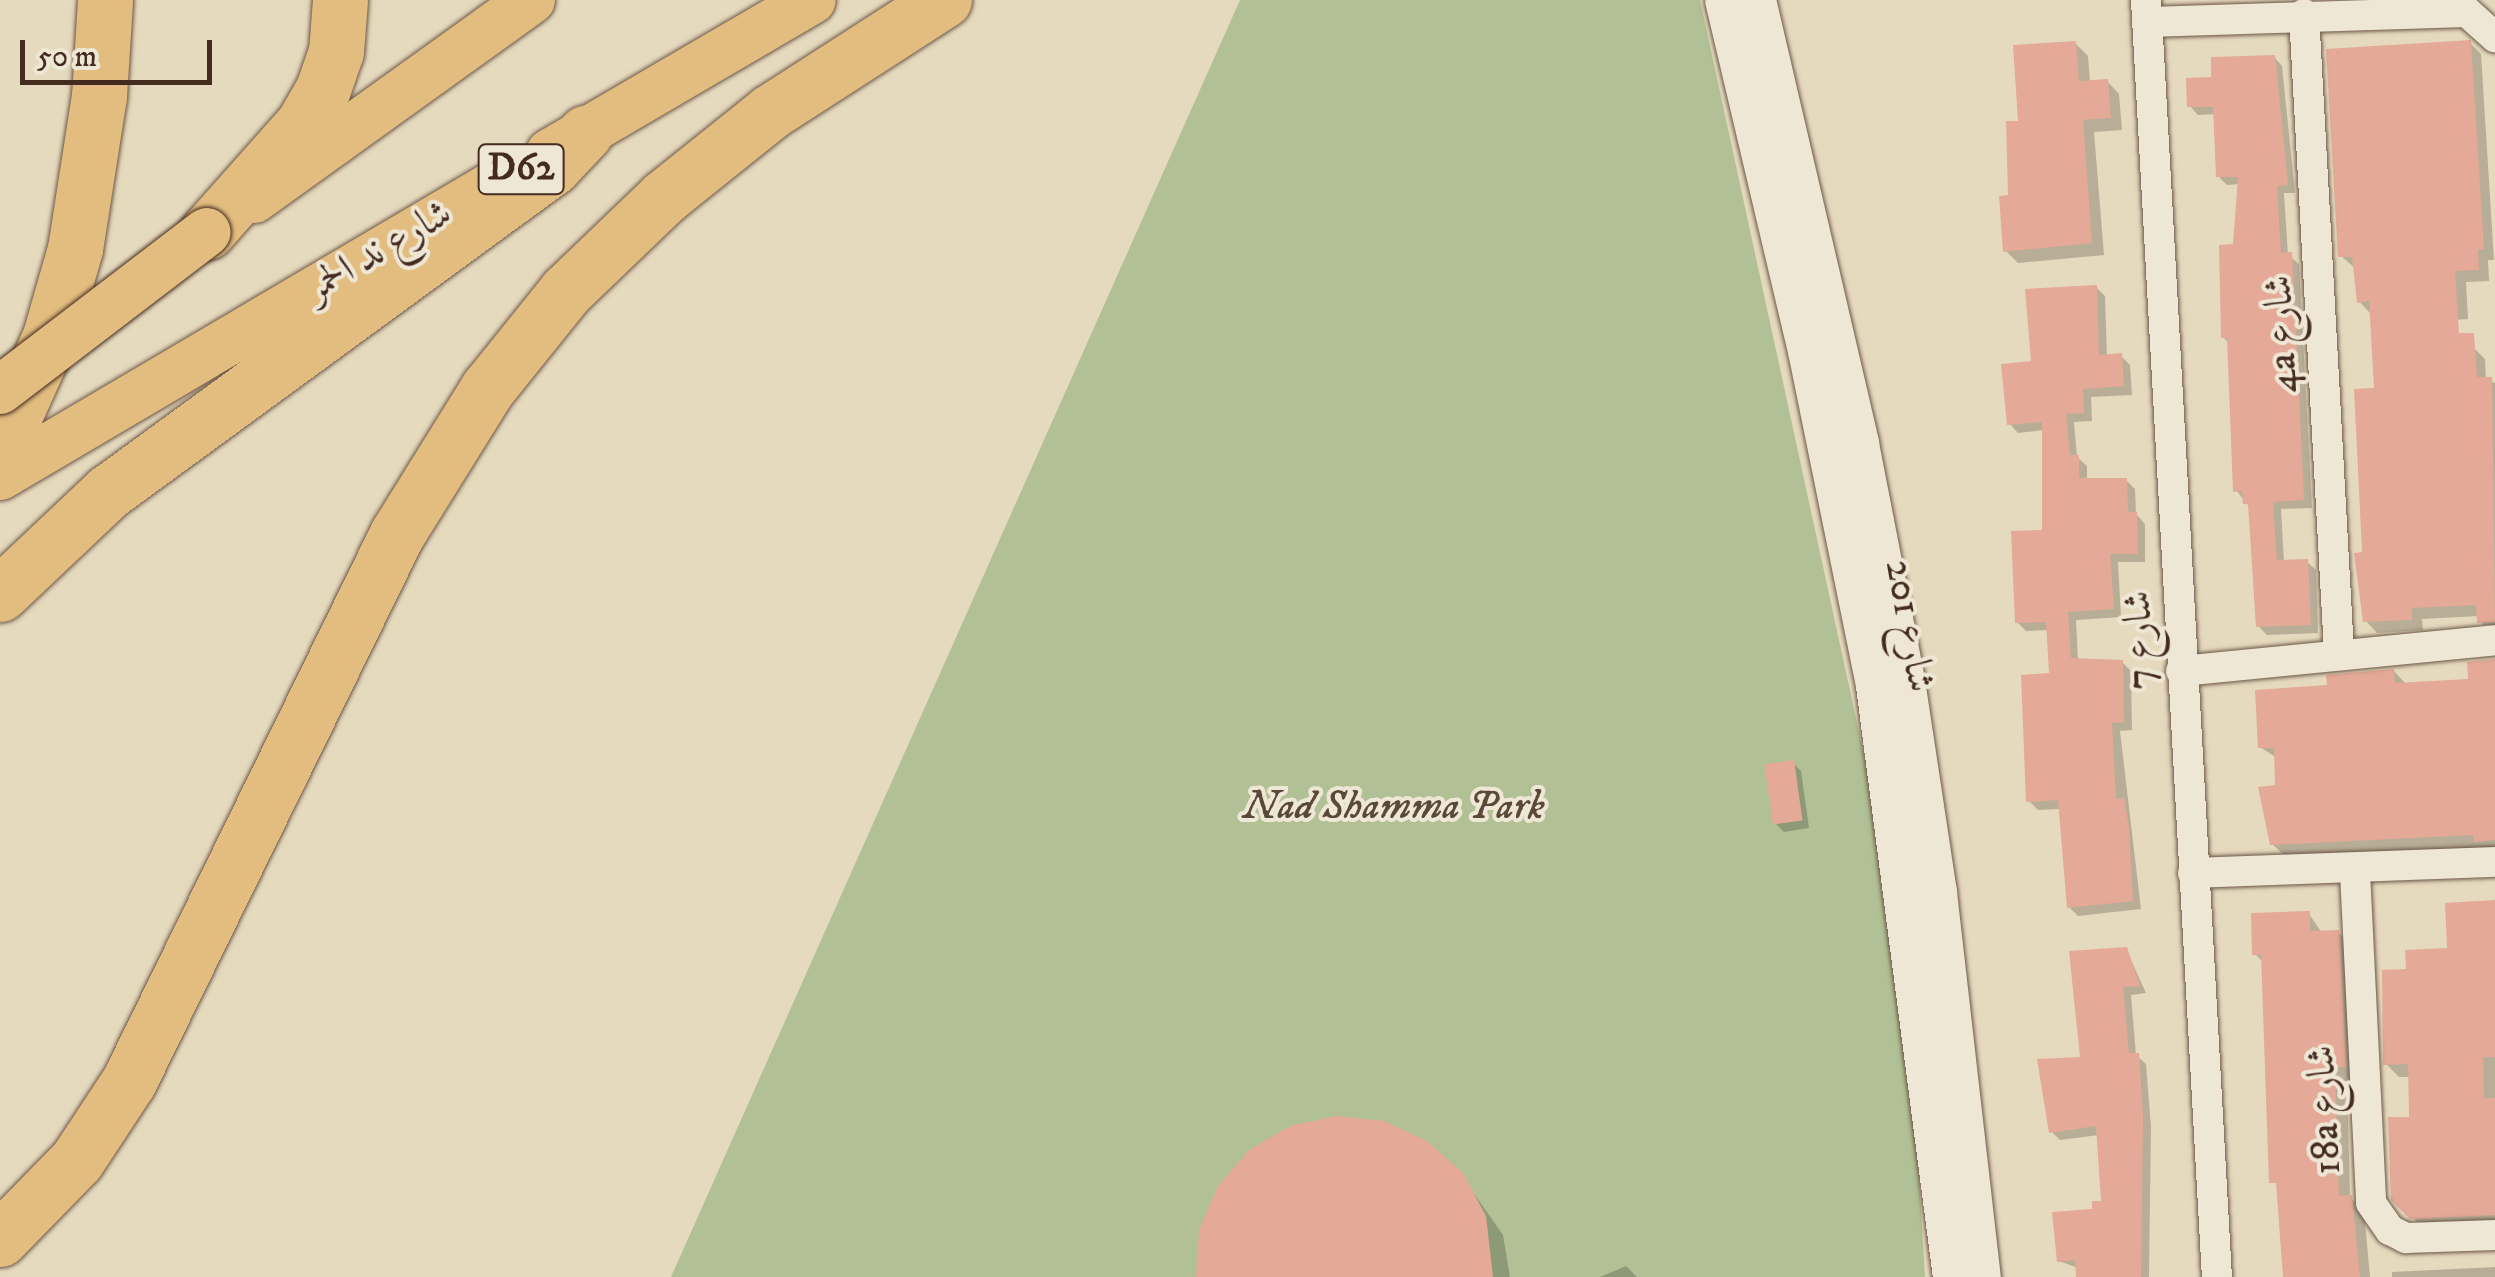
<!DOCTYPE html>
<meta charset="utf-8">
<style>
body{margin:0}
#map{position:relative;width:2495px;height:1277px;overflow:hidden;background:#e6dabe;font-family:"IM FELL DW Pica",Amiri,serif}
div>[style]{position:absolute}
.green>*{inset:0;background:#b1c195}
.shadow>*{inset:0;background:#0003}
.building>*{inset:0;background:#e4a997;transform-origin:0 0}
.roads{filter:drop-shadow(0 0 2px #6c5748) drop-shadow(0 0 2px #6c5748)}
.minor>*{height:30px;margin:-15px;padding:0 15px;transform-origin:15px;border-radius:15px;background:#efe7d5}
.tertiary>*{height:38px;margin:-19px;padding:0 19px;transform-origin:19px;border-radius:19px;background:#efe7d5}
.primary>*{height:48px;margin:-24px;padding:0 24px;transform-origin:24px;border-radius:24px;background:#e3bd7f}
.motorway>*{height:55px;margin:-27.5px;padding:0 27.5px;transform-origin:27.5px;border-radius:27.5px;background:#e3bd7f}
.bridges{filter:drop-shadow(0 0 2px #442b20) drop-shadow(0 0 2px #442b20)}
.primary-bridge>*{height:48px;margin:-24px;padding:0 24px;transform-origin:24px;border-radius:24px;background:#e3bd7f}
span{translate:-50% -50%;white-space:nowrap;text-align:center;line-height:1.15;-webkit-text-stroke:8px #efe7d5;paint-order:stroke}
.shield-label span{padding:2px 8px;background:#efe7d5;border:2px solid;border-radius:8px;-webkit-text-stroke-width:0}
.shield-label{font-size:38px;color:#442b20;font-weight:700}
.street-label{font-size:40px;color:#442b20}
.park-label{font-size:40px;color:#5a4937;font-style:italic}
.scale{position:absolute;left:20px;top:40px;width:192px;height:45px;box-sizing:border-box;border:5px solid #442b20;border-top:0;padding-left:12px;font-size:30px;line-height:35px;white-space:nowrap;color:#442b20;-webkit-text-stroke:8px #efe7d5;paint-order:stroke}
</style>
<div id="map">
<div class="green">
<i style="clip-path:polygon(1240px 0,1700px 0,1905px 944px,1925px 1277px,671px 1277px)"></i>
</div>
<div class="shadow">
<i style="clip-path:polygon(2075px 43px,2088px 56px,2090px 82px,2107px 81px,2119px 94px,2122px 130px,2094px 132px,2104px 255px,2018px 263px,2005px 250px,2021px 123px)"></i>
<i style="clip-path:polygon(2470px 43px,2481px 54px,2494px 260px,2488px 260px,2489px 281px,2466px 282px,2468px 319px,2402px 324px,2474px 348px,2485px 359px,2486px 379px,2495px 383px,2495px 625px,2483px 625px,2479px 616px,2422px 619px,2423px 630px,2377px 633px,2366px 621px,2377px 390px,2370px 313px,2359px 301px,2355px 268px,2341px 256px)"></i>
<i style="clip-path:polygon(2274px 57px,2282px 66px,2295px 193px,2284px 193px,2288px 255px,2299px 264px,2312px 508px,2281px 509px,2284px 562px,2307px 562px,2316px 570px,2318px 633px,2267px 635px,2258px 626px,2251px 509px,2236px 490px,2230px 344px,2223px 337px,2240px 184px,2227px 185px,2218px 176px,2216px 114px,2198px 115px,2190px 106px,2214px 79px)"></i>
<i style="clip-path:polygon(2096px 287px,2105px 296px,2107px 357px,2121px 356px,2130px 365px,2132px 395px,2091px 397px,2092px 421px,2074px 422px,2077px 457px,2087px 466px,2087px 481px,2126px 480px,2135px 489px,2136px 514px,2145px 524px,2145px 562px,2118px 562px,2121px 617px,2076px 620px,2078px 661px,2122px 662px,2131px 671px,2132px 730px,2120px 731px,2141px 909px,2078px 916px,2069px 907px,2061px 809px,2038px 810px,2029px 801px,2051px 676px,2049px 630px,2026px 631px,2017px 622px,2044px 532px,2044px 430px,2018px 433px,2010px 424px,2033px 364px)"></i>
<i style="clip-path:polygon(2495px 660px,2495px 849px,2284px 855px,2272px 844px,2277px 758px,2260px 747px,2330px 687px,2394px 671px,2405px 683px,2471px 682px)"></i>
<i style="clip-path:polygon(1793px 763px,1801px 771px,1809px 828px,1784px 832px,1776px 824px)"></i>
<i style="clip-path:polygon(2495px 902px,2495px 1228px,2426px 1231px,2394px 1198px,2412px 1119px,2411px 1077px,2399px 1077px,2386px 1064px,2409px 972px,2450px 951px)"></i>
<i style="clip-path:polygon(2309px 914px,2322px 933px,2338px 932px,2351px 945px,2357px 1079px,2347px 1080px,2350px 1197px,2364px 1211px,2370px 1277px,2285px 1277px,2264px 963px,2255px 954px)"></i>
<i style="clip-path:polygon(2126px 949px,2146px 993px,2131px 995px,2136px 1055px,2146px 1064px,2151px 1127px,2149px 1277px,2078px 1277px,2078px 1268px,2059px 1261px,2104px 1204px,2099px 1135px,2060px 1140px,2052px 1132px)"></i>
<i style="clip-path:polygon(1461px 1175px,1503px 1235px,1510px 1277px,1198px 1277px)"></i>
<i style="clip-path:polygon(1626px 1266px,1637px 1277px,1600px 1277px)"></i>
<i style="clip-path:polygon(2495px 1267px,2495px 1277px,2392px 1277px,2392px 1272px)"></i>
</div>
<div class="building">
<i style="clip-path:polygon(2471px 40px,2484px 249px,2478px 250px,2479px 270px,2455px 271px,2459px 333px,2474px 333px,2477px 377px,2492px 377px,2495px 622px,2477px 623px,2476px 605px,2412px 608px,2412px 620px,2363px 622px,2354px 553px,2362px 552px,2354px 389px,2374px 388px,2369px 301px,2357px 303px,2352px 257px,2338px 257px,2326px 49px)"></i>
<i style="clip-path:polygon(2076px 41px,2079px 81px,2108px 79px,2111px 118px,2083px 120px,2092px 243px,2003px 252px,1999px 196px,2008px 195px,2006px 121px,2018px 121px,2013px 45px)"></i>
<i style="clip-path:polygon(2275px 55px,2288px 185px,2277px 186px,2281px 253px,2292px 252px,2304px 500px,2273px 502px,2277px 560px,2308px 559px,2311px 625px,2256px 627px,2248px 504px,2243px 504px,2242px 491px,2233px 492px,2227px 338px,2221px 338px,2219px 245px,2233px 244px,2238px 177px,2216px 177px,2213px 107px,2187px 107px,2186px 78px,2211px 77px,2211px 57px)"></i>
<i style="clip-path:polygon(2097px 285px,2099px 355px,2122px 353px,2124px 386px,2083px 389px,2084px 413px,2066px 414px,2070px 455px,2079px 455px,2079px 478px,2127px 478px,2128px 512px,2137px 512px,2138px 554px,2110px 554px,2114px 609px,2068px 612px,2071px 658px,2123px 660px,2124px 722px,2112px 723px,2116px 799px,2124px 798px,2129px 828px,2133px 901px,2067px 908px,2058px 800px,2026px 802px,2021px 675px,2049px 673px,2046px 622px,2015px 623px,2011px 531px,2042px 530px,2042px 422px,2007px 425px,2001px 364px,2031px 361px,2025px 289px)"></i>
<i style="clip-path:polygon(2495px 659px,2495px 840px,2474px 842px,2473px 835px,2270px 845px,2258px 787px,2275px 785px,2274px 748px,2258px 748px,2255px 690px,2327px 685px,2326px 675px,2394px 669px,2395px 683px,2468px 679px,2467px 662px)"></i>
<i style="left:1794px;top:760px;width:61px;height:30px;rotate:82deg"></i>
<i style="clip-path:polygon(2495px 900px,2495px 1057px,2483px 1057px,2484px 1098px,2495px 1098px,2495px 1215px,2410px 1219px,2391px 1200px,2388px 1117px,2409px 1117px,2408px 1064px,2383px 1065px,2382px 970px,2406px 969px,2405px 950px,2447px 948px,2445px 903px)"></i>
<i style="clip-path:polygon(2310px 911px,2310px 931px,2339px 930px,2346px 1067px,2335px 1068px,2339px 1196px,2352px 1195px,2360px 1277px,2283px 1277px,2276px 1183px,2269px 1183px,2261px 955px,2252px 955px,2251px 913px)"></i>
<i style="clip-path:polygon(2127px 947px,2140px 986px,2123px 987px,2129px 1053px,2139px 1053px,2143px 1117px,2141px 1277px,2076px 1277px,2075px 1260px,2057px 1262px,2052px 1212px,2092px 1209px,2092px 1201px,2101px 1201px,2096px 1126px,2049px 1133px,2037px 1059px,2080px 1057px,2069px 951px)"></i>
<i style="clip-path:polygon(1336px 1116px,1384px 1121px,1427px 1141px,1463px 1173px,1486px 1216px,1493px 1277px,1196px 1277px,1199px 1230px,1218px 1186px,1249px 1150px,1290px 1126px)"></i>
</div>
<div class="roads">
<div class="minor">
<i style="left:2146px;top:0;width:1279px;rotate:86.82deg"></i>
<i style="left:2304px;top:14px;width:638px;rotate:86.86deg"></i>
<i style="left:2148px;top:22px;width:319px;rotate:-1.8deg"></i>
<i style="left:2467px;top:12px;width:38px;rotate:42deg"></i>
<i style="left:2181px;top:671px;width:316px;rotate:-5.6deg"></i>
<i style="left:2355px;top:872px;width:331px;rotate:87.2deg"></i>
<i style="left:2371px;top:1203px;width:33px;rotate:55deg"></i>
<i style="left:2390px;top:1230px;width:18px;rotate:27deg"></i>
<i style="left:2406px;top:1238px;width:89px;rotate:-1.9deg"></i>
<i style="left:2193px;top:873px;width:302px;rotate:-2.1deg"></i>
</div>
<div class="tertiary">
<i style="left:1724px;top:0;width:361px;rotate:76.7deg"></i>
<i style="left:1807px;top:351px;width:342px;rotate:78.5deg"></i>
<i style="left:1875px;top:686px;width:596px;rotate:82.58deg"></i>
<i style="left:1757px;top:0;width:456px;rotate:76.9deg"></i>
<i style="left:1860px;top:444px;width:241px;rotate:79deg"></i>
<i style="left:1906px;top:681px;width:214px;rotate:81.4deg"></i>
<i style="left:1938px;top:893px;width:387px;rotate:83.5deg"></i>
</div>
<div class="primary">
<i style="left:550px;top:153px;width:303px;rotate:-30.3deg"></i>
<i style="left:254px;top:199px;width:341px;rotate:-35.7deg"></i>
<i style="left:0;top:476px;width:571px;rotate:-30.52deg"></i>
</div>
<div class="motorway">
<i style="left:207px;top:232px;width:144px;rotate:-48.4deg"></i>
<i style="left:303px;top:124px;width:40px;rotate:-60.3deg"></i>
<i style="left:323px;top:89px;width:39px;rotate:-71deg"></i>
<i style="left:336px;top:52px;width:52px;rotate:-85.6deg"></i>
<i style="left:0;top:448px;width:123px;rotate:-65.9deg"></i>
<i style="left:50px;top:336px;width:91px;rotate:-74deg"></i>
<i style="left:75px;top:249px;width:155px;rotate:-81.1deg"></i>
<i style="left:99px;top:96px;width:96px;rotate:-86.4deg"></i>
<i style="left:0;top:594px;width:149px;rotate:-43.4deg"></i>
<i style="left:108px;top:492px;width:551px;rotate:-36.14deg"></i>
<i style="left:553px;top:167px;width:47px;rotate:-46.7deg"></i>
<i style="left:0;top:1239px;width:110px;rotate:-45.7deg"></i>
<i style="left:77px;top:1160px;width:95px;rotate:-56.6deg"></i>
<i style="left:129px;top:1081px;width:609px;rotate:-63.9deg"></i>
<i style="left:397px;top:534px;width:172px;rotate:-58.1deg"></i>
<i style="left:488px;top:388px;width:124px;rotate:-51.2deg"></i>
<i style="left:566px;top:291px;width:136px;rotate:-43.8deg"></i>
<i style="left:664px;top:197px;width:136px;rotate:-38.7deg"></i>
<i style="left:770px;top:112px;width:207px;rotate:-32.8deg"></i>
</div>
</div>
<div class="bridges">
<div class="primary-bridge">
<i style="left:0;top:390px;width:260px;rotate:-37.4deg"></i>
</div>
</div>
<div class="shield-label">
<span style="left:521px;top:169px">D62</span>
</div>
<div class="street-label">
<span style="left:379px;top:251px;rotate:-30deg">شارع ند الحمر</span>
<span style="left:2282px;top:334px;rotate:-93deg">4a شارع</span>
<span style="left:1909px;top:626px;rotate:80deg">شارع 201</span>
<span style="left:2140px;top:640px;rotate:-92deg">شارع 7</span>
<span style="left:2325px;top:1110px;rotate:-93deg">18a شارع</span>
</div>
<div class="park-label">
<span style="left:1394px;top:807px">Nad Shamma Park</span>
</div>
<div class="scale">50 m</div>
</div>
